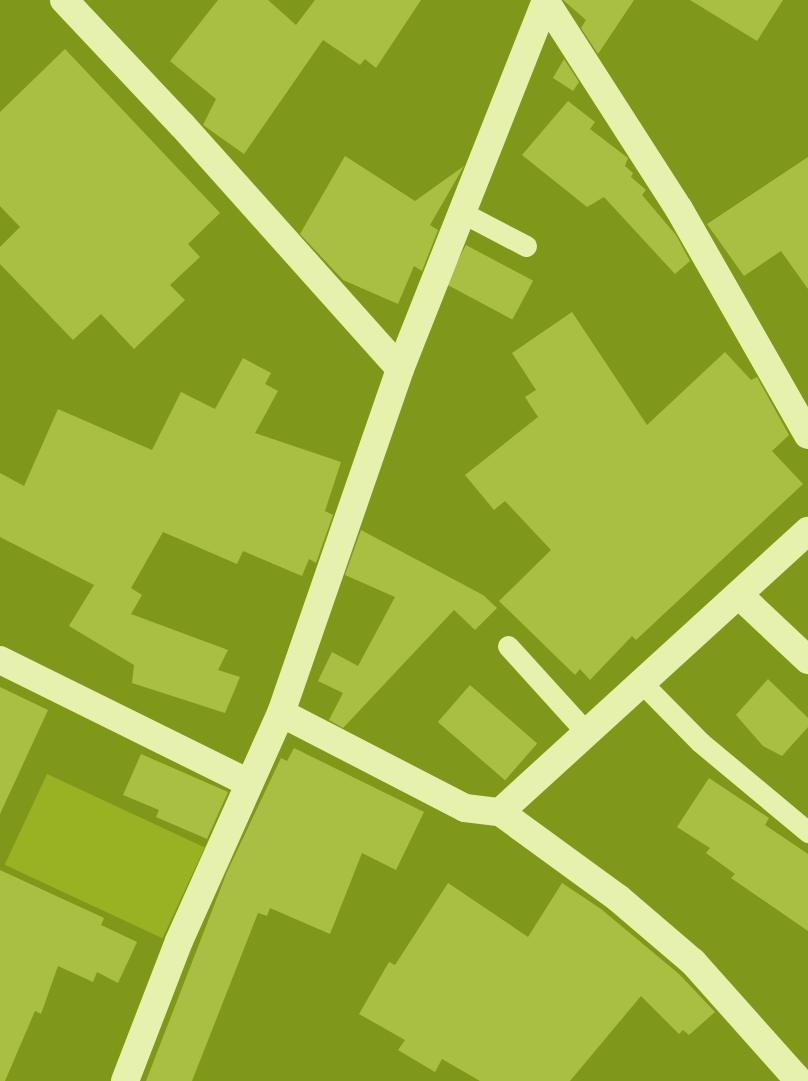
<!DOCTYPE html>
<style>
body{margin:0}
#map{position:relative;width:808px;height:1081px;overflow:hidden;background:#809819;font-family:Roboto,sans-serif}
div>[style]{position:absolute}
.green>*{inset:0;background:#98b222;transform-origin:0 0}
.building>*{inset:0;background:#a9bf42;transform-origin:0 0}
.service>*{height:21px;margin:-10.5px;padding:0 10.5px;transform-origin:10.5px;border-radius:10.5px;background:#e5f1ad}
.minor>*{height:28px;margin:-14px;padding:0 14px;transform-origin:14px;border-radius:14px;background:#e5f1ad}
span{translate:-50% -50%;white-space:nowrap;text-align:center;line-height:1.15;-webkit-text-stroke:4.5px #809819;paint-order:stroke}
</style>
<div id="map">
<div class="green">
<i style="left:47px;top:774px;width:174px;height:100px;rotate:25deg"></i>
</div>
<div class="building">
<i style="clip-path:polygon(218px 0,268px 0,296px 25px,315px 0,421px 0,376px 68px,365px 59px,360px 65px,323px 40px,244px 154px,203px 125px,216px 99px,170px 61px)"></i>
<i style="clip-path:polygon(563px 0,634px 0,598px 54px,581px 28px,586px 20px)"></i>
<i style="clip-path:polygon(690px 0,783px 0,757px 41px)"></i>
<i style="clip-path:polygon(65px 49px,220px 213px,188px 244px,200px 257px,170px 285px,185px 300px,134px 349px,101px 314px,73px 340px,0 264px,0 247px,20px 227px,0 206px,0 112px)"></i>
<i style="clip-path:polygon(564px 59px,579px 82px,573px 91px,553px 78px)"></i>
<i style="clip-path:polygon(568px 101px,595px 122px,590px 129px,628px 158px,625px 166px,633px 173px,631px 177px,646px 190px,642px 195px,676px 235px,690px 261px,675px 274px,604px 197px,587px 207px,522px 155px)"></i>
<i style="clip-path:polygon(345px 156px,415px 201px,464px 166px,430px 225px,438px 230px,422px 271px,414px 266px,398px 304px,343px 280px,300px 234px)"></i>
<i style="clip-path:polygon(808px 157px,808px 289px,781px 251px,744px 276px,707px 224px)"></i>
<i style="left:466px;top:245px;width:76px;height:44px;rotate:28deg"></i>
<i style="clip-path:polygon(572px 312px,647px 425px,725px 352px,751px 380px,757px 377px,789px 435px,772px 451px,803px 484px,636px 640px,632px 636px,590px 680px,580px 669px,575px 675px,499px 601px,551px 550px,505px 501px,494px 510px,465px 475px,538px 417px,525px 397px,536px 390px,512px 353px)"></i>
<i style="clip-path:polygon(243px 358px,271px 373px,265px 384px,278px 391px,255px 433px,341px 462px,325px 511px,333px 515px,316px 563px,309px 559px,302px 576px,243px 551px,237px 564px,163px 532px,131px 588px,142px 595px,131px 614px,228px 650px,218px 670px,240px 677px,225px 713px,132px 683px,134px 665px,69px 626px,94px 585px,0 537px,0 473px,24px 486px,58px 409px,152px 450px,181px 392px,215px 409px)"></i>
<i style="clip-path:polygon(361px 530px,483px 595px,497px 608px,475px 630px,454px 610px,343px 728px,329px 720px,343px 693px,318px 681px,332px 652px,358px 666px,395px 597px,345px 575px)"></i>
<i style="clip-path:polygon(768px 679px,808px 718px,808px 727px,782px 756px,763px 746px,736px 715px)"></i>
<i style="left:470px;top:685px;width:89px;height:49px;rotate:41deg"></i>
<i style="clip-path:polygon(0 687px,48px 710px,0 814px)"></i>
<i style="clip-path:polygon(294px 748px,424px 812px,396px 870px,362px 853px,330px 934px,270px 908px,267px 916px,258px 913px,192px 1081px,146px 1081px,227px 872px,281px 758px,287px 761px)"></i>
<i style="clip-path:polygon(141px 754px,228px 792px,207px 839px,156px 817px,159px 810px,123px 795px)"></i>
<i style="clip-path:polygon(709px 778px,769px 818px,765px 825px,808px 854px,808px 931px,731px 878px,735px 874px,706px 853px,710px 848px,677px 827px)"></i>
<i style="clip-path:polygon(0 870px,104px 918px,101px 925px,137px 942px,118px 983px,97px 972px,93px 982px,58px 966px,41px 1014px,35px 1011px,5px 1081px,0 1081px)"></i>
<i style="clip-path:polygon(448px 883px,528px 937px,562px 883px,601px 909px,679px 974px,715px 1012px,689px 1035px,683px 1030px,679px 1034px,641px 996px,570px 1081px,480px 1081px,442px 1059px,435px 1072px,398px 1050px,405px 1040px,359px 1014px,389px 962px,395px 965px)"></i>
</div>
<div class="service">
<i style="left:463px;top:213px;width:71px;rotate:27.6deg"></i>
<i style="left:508px;top:646px;width:118px;rotate:47.8deg"></i>
<i style="left:642px;top:683px;width:83px;rotate:45.5deg"></i>
<i style="left:700px;top:742px;width:141px;rotate:39.8deg"></i>
</div>
<div class="minor">
<i style="left:64px;top:0;width:172px;rotate:46.7deg"></i>
<i style="left:182px;top:125px;width:327px;rotate:48.2deg"></i>
<i style="left:546px;top:2px;width:246px;rotate:57.3deg"></i>
<i style="left:679px;top:209px;width:260px;rotate:60.3deg"></i>
<i style="left:739px;top:595px;width:95px;rotate:43.3deg"></i>
<i style="left:0;top:660px;width:278px;rotate:26.3deg"></i>
<i style="left:281px;top:713px;width:207px;rotate:27.3deg"></i>
<i style="left:465px;top:808px;width:35px;rotate:7deg"></i>
<i style="left:500px;top:812px;width:417px;rotate:-42.4deg"></i>
<i style="left:500px;top:812px;width:146px;rotate:36.1deg"></i>
<i style="left:618px;top:898px;width:99px;rotate:40.5deg"></i>
<i style="left:693px;top:962px;width:159px;rotate:48.3deg"></i>
<i style="left:125px;top:1081px;width:150px;rotate:-68.9deg"></i>
<i style="left:179px;top:941px;width:250px;rotate:-65.9deg"></i>
<i style="left:281px;top:713px;width:364px;rotate:-70.9deg"></i>
<i style="left:400px;top:369px;width:397px;rotate:-68.4deg"></i>
</div>
</div>
